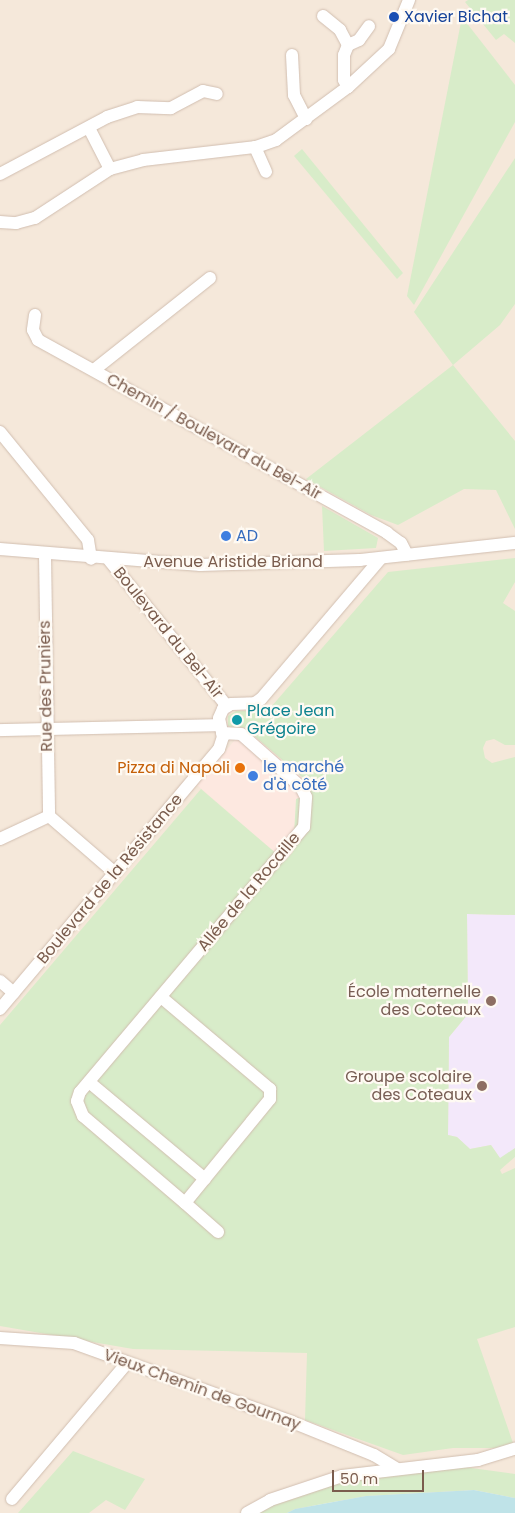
<!DOCTYPE html>
<meta charset="utf-8">
<style>
body{margin:0}
#map{position:relative;width:515px;height:1513px;overflow:hidden;background:#fdf6ec;font-family:Poppins,sans-serif}
div>[style]{position:absolute}
.residential>*{inset:0;background:#f5e8da}
.commercial>*{inset:0;background:#fde8e0}
.education>*{inset:0;background:#f3e8fa}
.green>*{inset:0;background:#d8ecc9}
.water>*{inset:0;background:#bfe3e8}
.roads{filter:drop-shadow(0 0 1px #d1beb0) drop-shadow(0 0 1px #d1beb0)}
.minor>*{height:12px;margin:-6px;padding:0 6px;transform-origin:6px;border-radius:6px;background:#fff}
.dots>*{width:14px;height:14px;translate:-50% -50%;box-sizing:border-box;border:2px solid #fffaf3;border-radius:50%}
span{translate:-50% -50%;white-space:nowrap;text-align:center;line-height:1.15;-webkit-text-stroke:4.5px #fffaf3;paint-order:stroke}
.transit-label{font-size:16px;color:#164399}
.left{translate:0 -50%;text-align:left}
.street-label{font-size:16px;color:#7a5c4d}
.shop-label{font-size:16px;color:#366cbe}
.culture-label{font-size:16px;color:#0d838f}
.food-label{font-size:16px;color:#c56008}
.right{translate:-100% -50%;text-align:right}
.education-label{font-size:16px;color:#785e54}
.scale{position:absolute;left:332px;top:1470px;width:92px;height:22px;box-sizing:border-box;border:2px solid #7a5c4d;border-top:0;padding-left:6px;font-size:15px;line-height:18px;white-space:nowrap;color:#7a5c4d;-webkit-text-stroke:4px #fffaf3;paint-order:stroke}
</style>
<div id="map">
<div class="residential">
<i style="clip-path:polygon(0 0,515px 0,515px 1498px,474px 1490px,325px 1502px,287px 1513px,0 1513px)"></i>
</div>
<div class="commercial">
<i style="clip-path:polygon(245px 728px,302px 777px,314px 800px,310px 833px,285px 861px,197px 785px)"></i>
</div>
<div class="education">
<i style="clip-path:polygon(467px 914px,515px 915px,515px 1157px,504px 1164px,491px 1145px,470px 1149px,457px 1137px,448px 1135px,449px 1037px,468px 1014px)"></i>
</div>
<div class="green">
<i style="clip-path:polygon(468px 0,515px 0,515px 43px,504px 34px,496px 40px,465px 2px)"></i>
<i style="clip-path:polygon(462px 17px,515px 85px,515px 122px,414px 305px,407px 296px)"></i>
<i style="clip-path:polygon(302px 149px,403px 273px,397px 279px,294px 156px)"></i>
<i style="clip-path:polygon(515px 158px,515px 304px,500px 325px,453px 365px,515px 441px,515px 529px,496px 490px,464px 489px,398px 525px,371px 515px,306px 479px,453px 365px,414px 312px)"></i>
<i style="clip-path:polygon(322px 506px,378px 538px,376px 548px,324px 551px)"></i>
<i style="clip-path:polygon(515px 558px,515px 582px,503px 603px,515px 611px,515px 745px,505px 745px,494px 739px,486px 741px,483px 748px,485px 758px,492px 763px,515px 757px,515px 915px,467px 914px,468px 1014px,449px 1037px,448px 1135px,457px 1137px,470px 1149px,491px 1145px,500px 1158px,515px 1148px,515px 1157px,500px 1170px,502px 1174px,515px 1168px,515px 1327px,477px 1339px,513px 1443px,500px 1448px,453px 1448px,403px 1455px,305px 1420px,307px 1353px,133px 1349px,0 1326px,0 1025px,201px 789px,285px 861px,293px 852px,296px 799px,311px 793px,310px 788px,302px 777px,245px 728px,228px 726px,228px 716px,236px 711px,261px 711px,271px 707px,388px 572px)"></i>
<i style="clip-path:polygon(73px 1451px,145px 1479px,125px 1510px,106px 1500px,89px 1513px,18px 1513px)"></i>
<i style="clip-path:polygon(464px 1467px,515px 1474px,515px 1498px,474px 1490px,366px 1496px,295px 1509px,287px 1513px,248px 1513px,342px 1476px)"></i>
</div>
<div class="water">
<i style="clip-path:polygon(474px 1490px,515px 1498px,515px 1513px,287px 1513px,295px 1509px,366px 1496px)"></i>
</div>
<div class="roads">
<div class="minor">
<i style="left:323px;top:16px;width:22px;rotate:39deg"></i>
<i style="left:340px;top:30px;width:17px;rotate:62deg"></i>
<i style="left:292px;top:55px;width:40px;rotate:87.1deg"></i>
<i style="left:294px;top:95px;width:27px;rotate:63deg"></i>
<i style="left:348px;top:87px;width:8px;rotate:-120deg"></i>
<i style="left:344px;top:80px;width:25px;rotate:-90deg"></i>
<i style="left:344px;top:55px;width:11px;rotate:-68deg"></i>
<i style="left:348px;top:45px;width:12px;rotate:-24deg"></i>
<i style="left:359px;top:40px;width:17px;rotate:-54deg"></i>
<i style="left:89px;top:128px;width:46px;rotate:62.9deg"></i>
<i style="left:255px;top:147px;width:27px;rotate:66deg"></i>
<i style="left:0;top:174px;width:121px;rotate:-28deg"></i>
<i style="left:107px;top:117px;width:32px;rotate:-18deg"></i>
<i style="left:137px;top:107px;width:34px;rotate:2deg"></i>
<i style="left:171px;top:108px;width:36px;rotate:-28deg"></i>
<i style="left:203px;top:91px;width:14px;rotate:12deg"></i>
<i style="left:0;top:222px;width:16px;rotate:4deg"></i>
<i style="left:16px;top:223px;width:20px;rotate:-15deg"></i>
<i style="left:35px;top:218px;width:90px;rotate:-33.2deg"></i>
<i style="left:110px;top:169px;width:34px;rotate:-15deg"></i>
<i style="left:143px;top:160px;width:114px;rotate:-6.6deg"></i>
<i style="left:256px;top:147px;width:21px;rotate:-19deg"></i>
<i style="left:276px;top:140px;width:89px;rotate:-36.4deg"></i>
<i style="left:348px;top:87px;width:56px;rotate:-42.8deg"></i>
<i style="left:389px;top:49px;width:53px;rotate:-67.8deg"></i>
<i style="left:35px;top:315px;width:15px;rotate:98deg"></i>
<i style="left:33px;top:330px;width:11px;rotate:63deg"></i>
<i style="left:38px;top:340px;width:399px;rotate:28.9deg"></i>
<i style="left:387px;top:533px;width:17px;rotate:36deg"></i>
<i style="left:401px;top:543px;width:13px;rotate:63deg"></i>
<i style="left:94px;top:370px;width:148px;rotate:-38.4deg"></i>
<i style="left:0;top:432px;width:139px;rotate:50.8deg"></i>
<i style="left:88px;top:540px;width:19px;rotate:81deg"></i>
<i style="left:0;top:549px;width:201px;rotate:4.6deg"></i>
<i style="left:200px;top:565px;width:160px;rotate:-1.8deg"></i>
<i style="left:360px;top:560px;width:156px;rotate:-6.3deg"></i>
<i style="left:45px;top:555px;width:261px;rotate:89.1deg"></i>
<i style="left:109px;top:560px;width:188px;rotate:51.1deg"></i>
<i style="left:0;top:730px;width:219px;rotate:-1.3deg"></i>
<i style="left:49px;top:816px;width:87px;rotate:40.8deg"></i>
<i style="left:0;top:839px;width:54px;rotate:-25.1deg"></i>
<i style="left:0;top:981px;width:18px;rotate:41deg"></i>
<i style="left:161px;top:997px;width:143px;rotate:40.2deg"></i>
<i style="left:270px;top:1089px;width:10px;rotate:90deg"></i>
<i style="left:270px;top:1099px;width:134px;rotate:129.3deg"></i>
<i style="left:185px;top:1203px;width:134px;rotate:-139.5deg"></i>
<i style="left:83px;top:1116px;width:16px;rotate:-112deg"></i>
<i style="left:77px;top:1101px;width:9px;rotate:-72deg"></i>
<i style="left:80px;top:1092px;width:347px;rotate:-49.8deg"></i>
<i style="left:304px;top:827px;width:30px;rotate:-86deg"></i>
<i style="left:306px;top:797px;width:11px;rotate:-117deg"></i>
<i style="left:301px;top:787px;width:80px;rotate:-138.5deg"></i>
<i style="left:241px;top:734px;width:19px;rotate:-177deg"></i>
<i style="left:0;top:1009px;width:340px;rotate:-49.9deg"></i>
<i style="left:219px;top:749px;width:13px;rotate:-72deg"></i>
<i style="left:223px;top:737px;width:19px;rotate:-102deg"></i>
<i style="left:219px;top:718px;width:10px;rotate:-66deg"></i>
<i style="left:223px;top:709px;width:9px;rotate:-32deg"></i>
<i style="left:231px;top:704px;width:24px;rotate:-2deg"></i>
<i style="left:255px;top:703px;width:7px;rotate:-34deg"></i>
<i style="left:261px;top:699px;width:184px;rotate:-49.6deg"></i>
<i style="left:89px;top:1082px;width:151px;rotate:39.9deg"></i>
<i style="left:185px;top:1203px;width:44px;rotate:41.3deg"></i>
<i style="left:0;top:1338px;width:74px;rotate:3.9deg"></i>
<i style="left:74px;top:1343px;width:232px;rotate:19.9deg"></i>
<i style="left:292px;top:1422px;width:88px;rotate:21.9deg"></i>
<i style="left:374px;top:1455px;width:27px;rotate:31deg"></i>
<i style="left:12px;top:1499px;width:178px;rotate:-49.8deg"></i>
<i style="left:247px;top:1513px;width:26px;rotate:-29deg"></i>
<i style="left:270px;top:1500px;width:76px;rotate:-18.4deg"></i>
<i style="left:342px;top:1476px;width:137px;rotate:-6.7deg"></i>
<i style="left:478px;top:1460px;width:39px;rotate:-17deg"></i>
</div>
</div>
<div class="dots">
<i style="left:394px;top:17px;background:#1a4fb4"></i>
<i style="left:226px;top:536px;background:#3f7fe0"></i>
<i style="left:237px;top:720px;background:#0f9aa8"></i>
<i style="left:240px;top:768px;background:#e8710a"></i>
<i style="left:253px;top:776px;background:#3f7fe0"></i>
<i style="left:491px;top:1001px;background:#8d6e63"></i>
<i style="left:482px;top:1086px;background:#8d6e63"></i>
</div>
<div class="transit-label">
<span class="left" style="left:404px;top:17px">Xavier Bichat</span>
</div>
<div class="street-label">
<span style="left:214px;top:437px;rotate:29deg">Chemin / Boulevard du Bel-Air</span>
<span style="left:233px;top:562px">Avenue Aristide Briand</span>
<span style="left:168px;top:633px;rotate:51deg">Boulevard du Bel-Air</span>
<span style="left:46px;top:686px;rotate:-91deg">Rue des Pruniers</span>
<span style="left:110px;top:879px;rotate:-50deg">Boulevard de la Résistance</span>
<span style="left:249px;top:892px;rotate:-50deg">Allée de la Rocaille</span>
<span style="left:202px;top:1390px;rotate:20deg">Vieux Chemin de Gournay</span>
</div>
<div class="shop-label">
<span class="left" style="left:236px;top:536px">AD</span>
<span class="left" style="left:263px;top:776px">le marché<br>d'à côté</span>
</div>
<div class="culture-label">
<span class="left" style="left:247px;top:720px">Place Jean<br>Grégoire</span>
</div>
<div class="food-label">
<span class="right" style="left:230px;top:768px">Pizza di Napoli</span>
</div>
<div class="education-label">
<span class="right" style="left:481px;top:1001px">École maternelle<br>des Coteaux</span>
<span class="right" style="left:472px;top:1086px">Groupe scolaire<br>des Coteaux</span>
</div>
<div class="scale">50 m</div>
</div>
